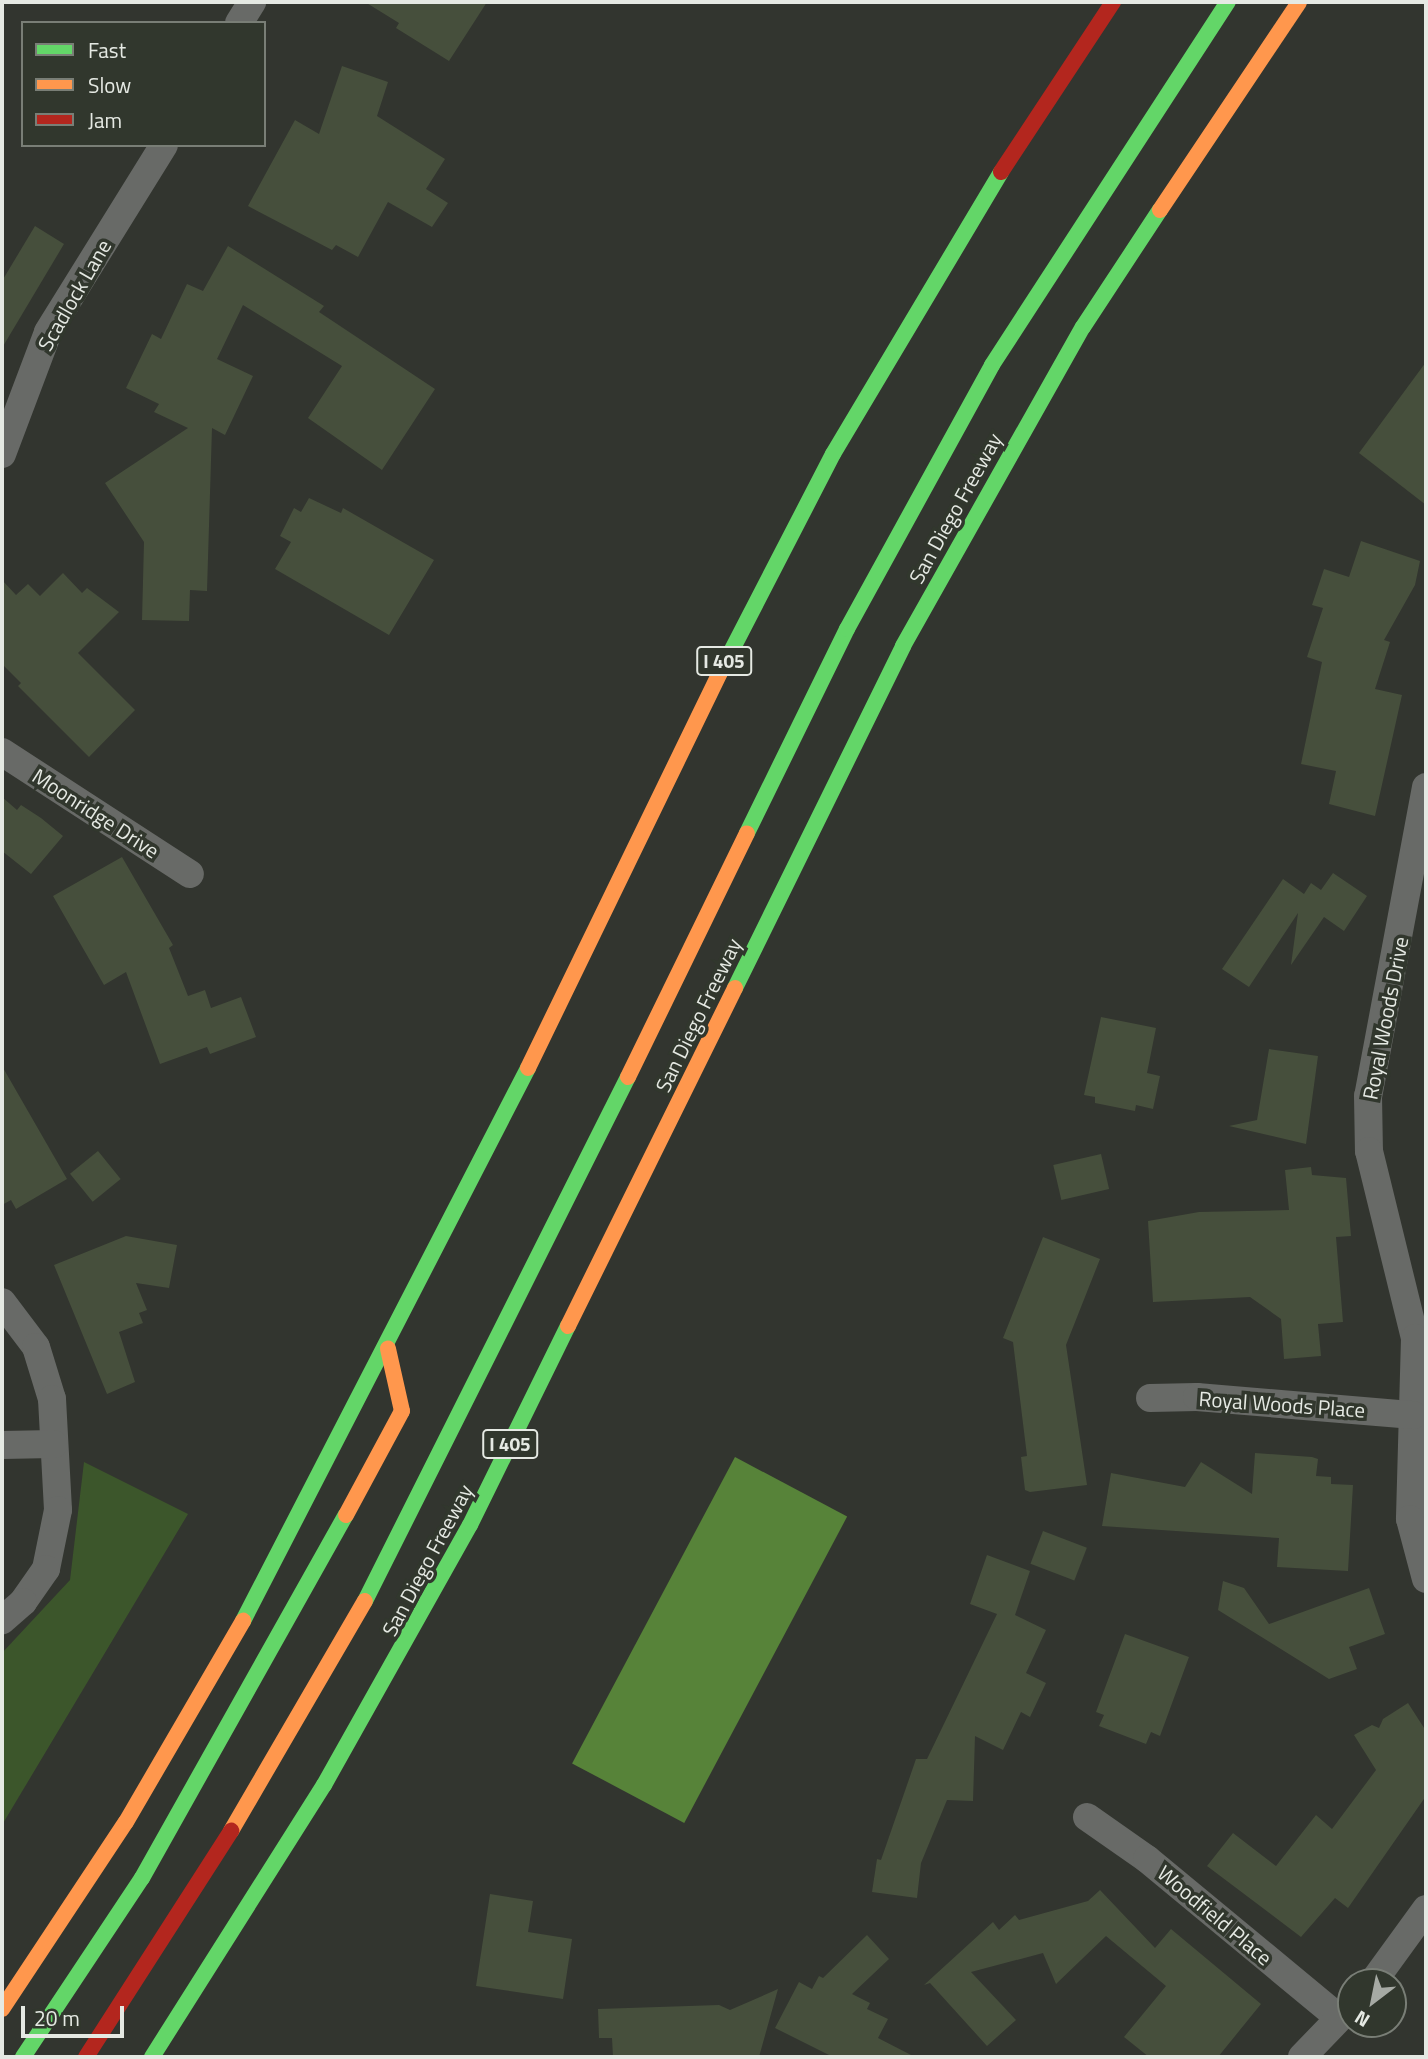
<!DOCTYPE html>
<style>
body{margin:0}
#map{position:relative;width:1428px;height:2059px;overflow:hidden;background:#32352f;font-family:"Titillium Web",sans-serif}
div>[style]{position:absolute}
.green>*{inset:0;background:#3c562b}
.water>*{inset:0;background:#578339;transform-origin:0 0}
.building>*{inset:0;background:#464f3c;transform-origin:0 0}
.street>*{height:28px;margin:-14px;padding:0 14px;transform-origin:14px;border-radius:14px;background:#686a67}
.fast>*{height:16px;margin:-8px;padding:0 8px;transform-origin:8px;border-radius:8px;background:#63d668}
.slow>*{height:16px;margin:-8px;padding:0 8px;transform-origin:8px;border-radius:8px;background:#ff974d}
.jam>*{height:16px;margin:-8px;padding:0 8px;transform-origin:8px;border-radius:8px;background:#b3261e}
span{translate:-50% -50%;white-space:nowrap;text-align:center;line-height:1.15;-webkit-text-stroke:7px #31372d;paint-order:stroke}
.shield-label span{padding:2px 5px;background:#31372d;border:2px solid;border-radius:5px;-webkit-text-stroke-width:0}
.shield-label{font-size:19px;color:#e5e9e3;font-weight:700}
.street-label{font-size:21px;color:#e5e9e3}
.frame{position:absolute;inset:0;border:4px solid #e5e9e3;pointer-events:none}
.legend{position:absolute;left:21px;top:21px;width:245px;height:126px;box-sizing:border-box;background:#31372d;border:2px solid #797e76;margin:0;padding:9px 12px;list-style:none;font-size:21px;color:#e5e9e3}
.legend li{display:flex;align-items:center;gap:14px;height:35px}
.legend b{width:35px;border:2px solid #797e76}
.north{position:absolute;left:1337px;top:1968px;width:70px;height:70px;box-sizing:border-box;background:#31372d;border:2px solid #797e76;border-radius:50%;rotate:212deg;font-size:19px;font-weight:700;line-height:28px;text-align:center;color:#e5e9e3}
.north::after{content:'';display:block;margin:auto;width:24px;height:32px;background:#a6aaa4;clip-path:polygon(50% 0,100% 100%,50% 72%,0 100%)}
.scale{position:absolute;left:21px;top:2006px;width:103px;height:32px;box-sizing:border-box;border:4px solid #e5e9e3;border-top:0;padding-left:9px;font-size:21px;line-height:24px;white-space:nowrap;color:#e5e9e3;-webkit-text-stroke:5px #31372d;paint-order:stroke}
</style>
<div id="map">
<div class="green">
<i style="clip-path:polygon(84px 1462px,188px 1514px,2px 1825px,2px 1653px,70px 1580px)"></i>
</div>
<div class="water">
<i style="left:735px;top:1457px;width:127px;height:347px;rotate:28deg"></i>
</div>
<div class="building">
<i style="clip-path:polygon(365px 2px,487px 2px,449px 61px,396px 28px,399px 23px)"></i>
<i style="clip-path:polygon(342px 66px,388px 82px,377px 116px,445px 159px,426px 189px,448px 203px,432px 227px,388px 202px,358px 257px,336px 245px,332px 250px,248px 206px,295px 120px,319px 134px)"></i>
<i style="clip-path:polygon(35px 226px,64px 244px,2px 348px,2px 281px)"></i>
<i style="clip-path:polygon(228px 246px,324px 306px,319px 312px,435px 389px,382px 470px,308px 418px,342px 366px,243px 305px,217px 359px,253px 376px,225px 435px,212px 428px,207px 591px,190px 590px,189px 621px,142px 620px,144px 542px,105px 483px,188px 428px,154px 412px,159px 404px,126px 388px,152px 334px,161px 339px,187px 284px,203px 291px)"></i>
<i style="clip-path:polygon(1426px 362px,1426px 505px,1359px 453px)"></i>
<i style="clip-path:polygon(309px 498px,341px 513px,343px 508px,434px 560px,389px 635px,275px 569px,291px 542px,280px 536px,294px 508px,301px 512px)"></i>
<i style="clip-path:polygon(1361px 541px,1420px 561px,1415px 585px,1384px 640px,1390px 642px,1375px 689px,1402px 695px,1375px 816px,1329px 804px,1336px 771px,1301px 764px,1322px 662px,1307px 657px,1323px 608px,1312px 605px,1324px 569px,1349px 577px)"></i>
<i style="clip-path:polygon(63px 573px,82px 593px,87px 588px,119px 612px,78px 653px,135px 710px,89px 757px,18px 686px,21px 683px,2px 664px,2px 580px,16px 595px,28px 584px,40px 596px)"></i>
<i style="clip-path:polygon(2px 797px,17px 810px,21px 805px,41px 818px,63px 836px,31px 874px,2px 851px)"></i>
<i style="clip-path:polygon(122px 857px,173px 945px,169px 948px,188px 996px,205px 990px,211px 1008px,241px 997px,256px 1037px,210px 1054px,207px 1047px,160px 1064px,126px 972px,104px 985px,53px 896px)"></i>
<i style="clip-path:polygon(1333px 873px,1367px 896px,1344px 931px,1324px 917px,1291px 965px,1298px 913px,1249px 987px,1222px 969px,1283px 879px,1304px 894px,1311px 883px,1321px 890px)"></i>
<i style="clip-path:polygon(1101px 1017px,1156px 1028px,1147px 1073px,1160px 1076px,1153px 1109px,1136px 1105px,1135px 1111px,1095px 1103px,1095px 1097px,1084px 1095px)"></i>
<i style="clip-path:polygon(1269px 1049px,1318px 1056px,1306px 1144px,1229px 1126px,1257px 1120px)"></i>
<i style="clip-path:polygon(2px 1066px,67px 1179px,16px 1209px,11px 1200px,2px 1205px)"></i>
<i style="left:98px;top:1151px;width:36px;height:36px;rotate:51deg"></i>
<i style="left:1101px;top:1154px;width:36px;height:49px;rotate:77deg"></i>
<i style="clip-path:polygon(1311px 1167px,1312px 1175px,1346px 1178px,1351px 1236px,1336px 1237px,1343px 1322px,1318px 1324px,1321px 1356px,1284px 1359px,1281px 1319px,1250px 1297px,1153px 1302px,1148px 1221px,1199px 1212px,1289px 1210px,1285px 1170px)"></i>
<i style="clip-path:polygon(126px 1236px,177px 1245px,169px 1288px,136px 1283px,147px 1310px,139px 1313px,143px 1323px,119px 1332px,135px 1382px,107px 1394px,54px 1265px)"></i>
<i style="clip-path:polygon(1043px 1237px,1100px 1259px,1066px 1345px,1087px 1485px,1030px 1492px,1025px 1490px,1021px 1457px,1027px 1456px,1013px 1342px,1003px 1338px)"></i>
<i style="clip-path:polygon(1255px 1453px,1312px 1457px,1318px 1459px,1316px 1476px,1331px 1477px,1331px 1484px,1353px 1485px,1348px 1571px,1277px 1567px,1279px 1538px,1102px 1526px,1111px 1473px,1185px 1487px,1201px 1462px,1252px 1494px)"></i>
<i style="left:1043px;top:1531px;width:47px;height:35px;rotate:21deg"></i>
<i style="clip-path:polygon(987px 1555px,1030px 1571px,1015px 1615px,1046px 1630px,1026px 1673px,1046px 1683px,1030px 1717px,1021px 1712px,1003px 1750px,975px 1736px,973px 1801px,947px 1800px,921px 1863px,917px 1898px,872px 1892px,877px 1859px,881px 1860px,916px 1759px,927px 1759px,997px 1614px,970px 1604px)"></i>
<i style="clip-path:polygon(1223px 1581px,1244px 1588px,1269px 1624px,1369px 1588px,1385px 1634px,1349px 1647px,1357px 1669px,1329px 1679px,1218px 1610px)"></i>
<i style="clip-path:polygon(1125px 1634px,1189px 1657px,1160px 1736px,1151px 1732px,1146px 1744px,1099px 1726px,1104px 1715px,1096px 1712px)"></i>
<i style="clip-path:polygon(1408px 1703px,1426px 1731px,1426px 1796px,1348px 1908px,1335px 1898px,1301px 1937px,1207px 1866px,1233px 1833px,1276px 1866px,1316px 1815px,1332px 1829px,1376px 1770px,1354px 1735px,1372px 1725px,1379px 1728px,1383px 1719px)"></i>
<i style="clip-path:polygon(1100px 1890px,1155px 1948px,1171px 1929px,1261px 2004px,1218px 2057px,1149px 2057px,1124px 2037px,1166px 1986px,1106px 1936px,1056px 1984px,1043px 1953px,971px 1972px,1016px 2020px,987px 2046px,930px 1983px,924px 1985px,993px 1922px,999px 1930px,1015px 1915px,1019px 1920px,1088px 1901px)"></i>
<i style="clip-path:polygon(490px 1894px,533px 1901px,528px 1932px,572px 1939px,563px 1999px,476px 1986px)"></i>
<i style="clip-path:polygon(867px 1935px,889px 1959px,852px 1994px,870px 2003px,867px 2009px,888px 2019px,878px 2038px,915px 2057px,833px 2057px,775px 2028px,799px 1982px,812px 1989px,819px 1976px,823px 1978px)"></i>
<i style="clip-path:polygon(778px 1989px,759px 2057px,613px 2057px,612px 2038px,599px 2038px,598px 2009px,719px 2005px,730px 2010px)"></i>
</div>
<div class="street">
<i style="left:239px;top:23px;width:25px;rotate:-58deg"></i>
<i style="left:2px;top:454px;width:130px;rotate:-69.3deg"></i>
<i style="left:48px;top:332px;width:220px;rotate:-58.2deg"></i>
<i style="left:2px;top:752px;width:224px;rotate:33deg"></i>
<i style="left:1426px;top:787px;width:314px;rotate:100.6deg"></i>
<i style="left:1368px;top:1096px;width:55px;rotate:89deg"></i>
<i style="left:1369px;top:1151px;width:193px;rotate:76.2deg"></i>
<i style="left:1415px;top:1338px;width:181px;rotate:91.6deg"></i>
<i style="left:1410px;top:1519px;width:62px;rotate:75.1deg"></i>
<i style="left:2px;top:1302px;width:56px;rotate:52.9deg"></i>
<i style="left:36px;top:1347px;width:54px;rotate:72.9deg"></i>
<i style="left:52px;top:1399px;width:111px;rotate:86.9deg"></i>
<i style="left:58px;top:1510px;width:60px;rotate:101.5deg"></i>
<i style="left:46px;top:1569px;width:40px;rotate:124.9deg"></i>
<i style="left:23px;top:1602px;width:28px;rotate:139deg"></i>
<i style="left:1150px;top:1398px;width:47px;rotate:-1.2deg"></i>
<i style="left:1197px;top:1397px;width:217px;rotate:4.8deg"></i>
<i style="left:2px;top:1445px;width:52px;rotate:-1.1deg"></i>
<i style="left:1087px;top:1817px;width:73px;rotate:35deg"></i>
<i style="left:1147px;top:1859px;width:249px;rotate:39.6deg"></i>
<i style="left:1373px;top:1982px;width:90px;rotate:-54deg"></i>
<i style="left:1302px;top:2057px;width:71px;rotate:-46.1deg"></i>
</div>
<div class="fast">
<i style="left:721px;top:671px;width:244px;rotate:-62.7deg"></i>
<i style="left:833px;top:454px;width:328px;rotate:-59.2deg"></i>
<i style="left:747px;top:833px;width:227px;rotate:-63.9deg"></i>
<i style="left:847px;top:629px;width:301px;rotate:-61.2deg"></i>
<i style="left:992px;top:365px;width:433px;rotate:-57deg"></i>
<i style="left:735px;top:988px;width:381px;rotate:-63.8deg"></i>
<i style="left:903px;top:646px;width:366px;rotate:-60.6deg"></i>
<i style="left:1083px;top:327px;width:140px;rotate:-56.7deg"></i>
<i style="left:365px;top:1601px;width:586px;rotate:-63.35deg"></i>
<i style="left:243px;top:1621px;width:622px;rotate:-62.73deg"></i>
<i style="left:23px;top:2057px;width:215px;rotate:-56.4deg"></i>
<i style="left:142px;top:1878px;width:416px;rotate:-60.7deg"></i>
<i style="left:152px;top:2057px;width:322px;rotate:-57.7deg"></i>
<i style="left:324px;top:1785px;width:298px;rotate:-60.7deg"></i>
<i style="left:470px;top:1525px;width:222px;rotate:-63.8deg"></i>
</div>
<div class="slow">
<i style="left:1160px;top:210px;width:250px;rotate:-56.2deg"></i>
<i style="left:528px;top:1068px;width:441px;rotate:-64.1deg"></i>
<i style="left:628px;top:1077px;width:271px;rotate:-64deg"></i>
<i style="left:568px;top:1326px;width:377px;rotate:-63.7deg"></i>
<i style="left:346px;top:1515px;width:118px;rotate:-61.7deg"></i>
<i style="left:402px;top:1411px;width:64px;rotate:-102.7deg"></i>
<i style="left:231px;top:1831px;width:266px;rotate:-59.8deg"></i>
<i style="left:2px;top:2009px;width:224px;rotate:-56.5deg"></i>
<i style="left:126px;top:1822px;width:233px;rotate:-59.8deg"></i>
</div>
<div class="jam">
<i style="left:1001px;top:172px;width:204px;rotate:-56.6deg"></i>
<i style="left:86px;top:2057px;width:269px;rotate:-57.3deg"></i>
</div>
<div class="shield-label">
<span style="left:724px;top:661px">I 405</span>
<span style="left:510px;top:1444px">I 405</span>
</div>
<div class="street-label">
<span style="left:74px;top:295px;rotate:-60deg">Scadlock Lane</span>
<span style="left:955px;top:508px;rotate:-61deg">San Diego Freeway</span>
<span style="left:96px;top:813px;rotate:33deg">Moonridge Drive</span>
<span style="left:698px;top:1015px;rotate:-64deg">San Diego Freeway</span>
<span style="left:1385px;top:1018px;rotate:-79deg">Royal Woods Drive</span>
<span style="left:1282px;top:1404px;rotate:4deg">Royal Woods Place</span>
<span style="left:427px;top:1560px;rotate:-62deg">San Diego Freeway</span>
<span style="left:1215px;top:1915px;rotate:40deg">Woodfield Place</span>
</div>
<div class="frame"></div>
<ul class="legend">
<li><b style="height:9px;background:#63d668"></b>Fast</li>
<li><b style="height:9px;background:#ff974d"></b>Slow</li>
<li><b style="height:9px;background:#b3261e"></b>Jam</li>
</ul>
<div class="north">N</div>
<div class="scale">20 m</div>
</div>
